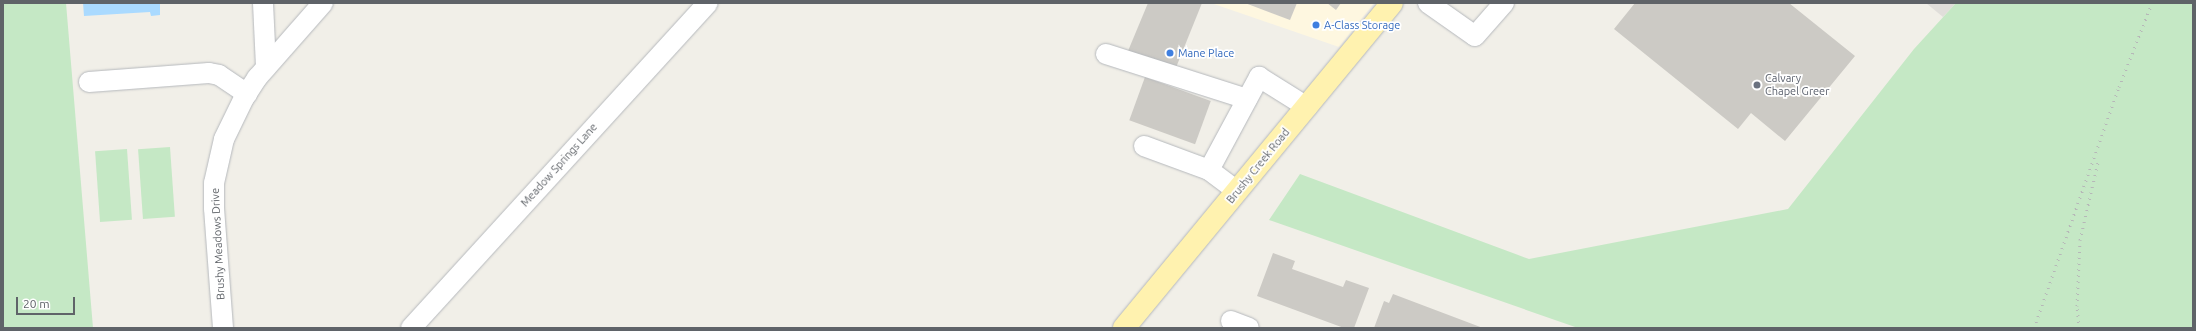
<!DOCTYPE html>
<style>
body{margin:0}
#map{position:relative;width:2196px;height:331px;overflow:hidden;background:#f1efe8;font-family:Ubuntu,sans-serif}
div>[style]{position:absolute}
.commercial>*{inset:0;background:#fef7e0}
.industrial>*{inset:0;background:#e0deda}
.green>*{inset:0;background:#c5e8c5;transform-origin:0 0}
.water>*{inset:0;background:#aadaff}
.building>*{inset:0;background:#cccac5;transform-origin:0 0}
.roads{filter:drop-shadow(0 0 1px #b5b8bc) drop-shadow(0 0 1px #b5b8bc)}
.minor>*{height:20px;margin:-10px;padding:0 10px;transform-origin:10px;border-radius:10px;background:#fff}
.major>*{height:22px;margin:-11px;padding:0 11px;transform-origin:11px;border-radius:11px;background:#fff2af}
.rail>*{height:3px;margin-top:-1.5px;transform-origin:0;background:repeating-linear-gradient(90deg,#b6b7b8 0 1px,transparent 0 6px)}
.dots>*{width:11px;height:11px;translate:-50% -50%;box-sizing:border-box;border:2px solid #fff;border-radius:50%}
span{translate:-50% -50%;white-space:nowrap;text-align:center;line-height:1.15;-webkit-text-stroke:3.5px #fff;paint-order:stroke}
.shop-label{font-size:11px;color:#366cbe}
.left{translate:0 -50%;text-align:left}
.worship-label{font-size:11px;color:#5b616d}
.street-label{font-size:11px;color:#5f6368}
.frame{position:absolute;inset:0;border:4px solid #5f6368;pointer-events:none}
.scale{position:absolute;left:16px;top:297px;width:59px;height:18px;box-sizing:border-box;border:2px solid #5f6368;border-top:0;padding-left:5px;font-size:12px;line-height:14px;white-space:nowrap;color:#5f6368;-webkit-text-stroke:3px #fff;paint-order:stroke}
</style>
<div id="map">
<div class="commercial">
<i style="clip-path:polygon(1211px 3px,1374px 3px,1339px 47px)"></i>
</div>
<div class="industrial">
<i style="clip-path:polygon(1926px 3px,1956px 3px,1943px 17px)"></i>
</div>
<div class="green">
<i style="clip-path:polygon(3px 3px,66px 3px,93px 328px,3px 328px)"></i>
<i style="clip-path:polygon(1956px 3px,2193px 3px,2193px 328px,1578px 328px,1269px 220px,1300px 174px,1529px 259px,1788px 209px,1914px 49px)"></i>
<i style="left:170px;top:147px;width:70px;height:32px;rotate:86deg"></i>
<i style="left:127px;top:149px;width:71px;height:32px;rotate:86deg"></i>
</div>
<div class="water">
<i style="clip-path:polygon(83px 3px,160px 3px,160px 15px,151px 16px,150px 12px,84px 16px)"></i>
</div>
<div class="building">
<i style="clip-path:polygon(1148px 3px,1202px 3px,1175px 70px,1128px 51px)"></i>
<i style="clip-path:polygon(1245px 3px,1297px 3px,1290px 20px)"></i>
<i style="clip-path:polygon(1327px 3px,1341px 3px,1336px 10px)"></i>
<i style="clip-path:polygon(1635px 3px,1789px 3px,1855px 56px,1785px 141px,1751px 113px,1738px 129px,1614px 29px)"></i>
<i style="left:1145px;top:77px;width:70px;height:46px;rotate:20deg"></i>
<i style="clip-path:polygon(1273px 253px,1295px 261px,1292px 269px,1343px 287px,1346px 280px,1369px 288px,1354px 328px,1344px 328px,1257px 296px)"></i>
<i style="clip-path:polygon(1393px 294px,1483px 328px,1374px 328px,1384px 301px,1389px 303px)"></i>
</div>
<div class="roads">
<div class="minor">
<i style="left:263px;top:3px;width:64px;rotate:87.3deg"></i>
<i style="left:1428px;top:3px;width:57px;rotate:35.1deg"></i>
<i style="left:1475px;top:36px;width:44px;rotate:-48.7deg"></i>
<i style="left:1106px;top:54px;width:148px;rotate:17.7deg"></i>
<i style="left:89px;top:82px;width:120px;rotate:-4.3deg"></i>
<i style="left:209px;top:73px;width:10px;rotate:11deg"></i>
<i style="left:219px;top:75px;width:34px;rotate:34deg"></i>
<i style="left:1144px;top:146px;width:69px;rotate:20.3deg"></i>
<i style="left:1237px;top:191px;width:35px;rotate:-143deg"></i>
<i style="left:1209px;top:170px;width:106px;rotate:-61.7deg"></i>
<i style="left:1259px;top:77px;width:57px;rotate:32deg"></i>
<i style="left:1231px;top:321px;width:19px;rotate:21deg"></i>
<i style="left:223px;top:328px;width:120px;rotate:-94.3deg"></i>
<i style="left:214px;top:208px;width:25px;rotate:-90deg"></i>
<i style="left:214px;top:183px;width:45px;rotate:-77.2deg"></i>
<i style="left:224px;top:139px;width:46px;rotate:-64deg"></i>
<i style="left:244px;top:98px;width:24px;rotate:-57deg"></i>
<i style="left:257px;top:78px;width:100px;rotate:-48.7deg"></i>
<i style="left:411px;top:328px;width:440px;rotate:-47.6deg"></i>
</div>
<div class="major">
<i style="left:1124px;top:328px;width:421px;rotate:-50.5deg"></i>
</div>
</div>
<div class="rail">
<i style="left:2034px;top:328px;width:256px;rotate:-70.6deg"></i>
<i style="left:2119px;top:87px;width:90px;rotate:-68.6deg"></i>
<i style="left:2079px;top:328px;width:22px;rotate:-95deg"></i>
<i style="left:2077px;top:306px;width:66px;rotate:-87.4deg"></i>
<i style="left:2080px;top:240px;width:80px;rotate:-77deg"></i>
</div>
<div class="dots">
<i style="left:1316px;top:25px;background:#3f7fe0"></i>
<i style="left:1170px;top:53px;background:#3f7fe0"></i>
<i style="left:1757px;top:85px;background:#6b7280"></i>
</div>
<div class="shop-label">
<span class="left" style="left:1324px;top:25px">A-Class Storage</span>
<span class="left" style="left:1178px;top:53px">Mane Place</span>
</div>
<div class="worship-label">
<span class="left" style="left:1765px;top:85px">Calvary<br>Chapel Greer</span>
</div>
<div class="street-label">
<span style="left:559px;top:165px;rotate:-48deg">Meadow Springs Lane</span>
<span style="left:1258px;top:166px;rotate:-51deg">Brushy Creek Road</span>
<span style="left:218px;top:244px;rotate:-93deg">Brushy Meadows Drive</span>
</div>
<div class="frame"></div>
<div class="scale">20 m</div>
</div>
